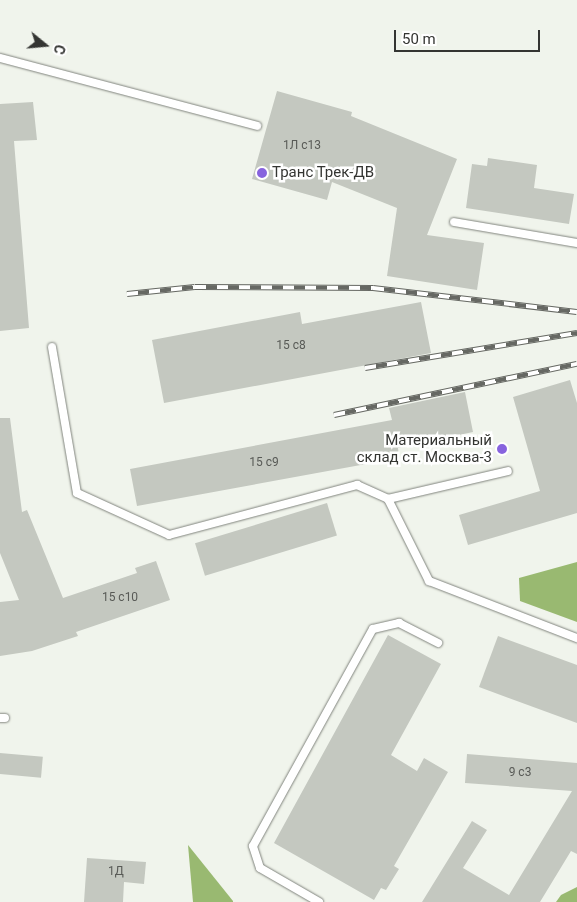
<!DOCTYPE html>
<meta charset="utf-8">
<style>
body{margin:0}
#map{position:relative;width:577px;height:902px;overflow:hidden;background:#f0f4ec;font-family:Roboto,sans-serif}
div>[style]{position:absolute}
.forest>*{inset:0;background:#99b971}
.building>*{inset:0;background:#c4c8c0;transform-origin:0 0}
.roads{filter:drop-shadow(0 0 1px #80847d) drop-shadow(0 0 1px #80847d)}
.lane>*{height:8px;margin:-4px;padding:0 4px;transform-origin:4px;border-radius:4px;background:#fff}
.rail>*{height:5.5px;margin-top:-2.75px;transform-origin:0;background:repeating-linear-gradient(90deg,#fff 0 11px,#666863 0 22px);box-sizing:border-box;border-block:1px solid #666863}
.dots>*{width:14px;height:14px;translate:-50% -50%;box-sizing:border-box;border:2px solid #fff;border-radius:50%}
span{translate:-50% -50%;white-space:nowrap;text-align:center;line-height:1.15;-webkit-text-stroke:5px #fff;paint-order:stroke}
.number-label{font-size:12px;color:#585a56}
.number-label span{-webkit-text-stroke-width:0}
.poi-label{font-size:15px;color:#343532}
.left{translate:0 -50%;text-align:left}
.right{translate:-100% -50%;text-align:right}
.north{position:absolute;left:20px;top:20px;width:50px;height:50px;-webkit-text-stroke:4px #fff;paint-order:stroke;rotate:107deg;font-size:14px;font-weight:700;line-height:20px;text-align:center;color:#343532}
.north::after{content:'';display:block;margin:auto;width:18px;height:22px;background:#343532;clip-path:polygon(50% 0,100% 100%,50% 72%,0 100%)}
.scale{position:absolute;left:394px;top:30px;width:146px;height:22px;box-sizing:border-box;border:2px solid #343532;border-top:0;padding-left:6px;font-size:15px;line-height:18px;white-space:nowrap;color:#343532;-webkit-text-stroke:4px #fff;paint-order:stroke}
</style>
<div id="map">
<div class="forest">
<i style="clip-path:polygon(577px 562px,577px 622px,520px 601px,519px 578px)"></i>
<i style="clip-path:polygon(188px 845px,233px 901px,233px 902px,193px 902px)"></i>
<i style="clip-path:polygon(577px 887px,577px 902px,556px 902px,561px 895px)"></i>
</div>
<div class="building">
<i style="clip-path:polygon(277px 91px,352px 112px,351px 116px,457px 159px,427px 235px,484px 243px,477px 290px,387px 276px,397px 208px,332px 182px,327px 200px,252px 179px)"></i>
<i style="clip-path:polygon(33px 102px,37px 140px,14px 141px,29px 328px,0 331px,0 104px)"></i>
<i style="clip-path:polygon(488px 158px,537px 165px,534px 188px,574px 194px,569px 224px,466px 208px,472px 164px,487px 166px)"></i>
<i style="clip-path:polygon(421px 302px,431px 353px,164px 403px,152px 340px,300px 312px,302px 324px)"></i>
<i style="clip-path:polygon(570px 380px,577px 403px,577px 513px,468px 545px,459px 515px,540px 491px,513px 397px)"></i>
<i style="clip-path:polygon(465px 392px,473px 432px,398px 448px,399px 458px,137px 506px,130px 469px,392px 420px,389px 408px)"></i>
<i style="clip-path:polygon(0 418px,10px 418px,22px 512px,27px 510px,63px 598px,137px 573px,135px 568px,156px 561px,170px 600px,76px 632px,78px 636px,32px 651px,0 656px,0 602px,19px 600px,0 553px)"></i>
<i style="left:327px;top:503px;width:34px;height:138px;rotate:73deg"></i>
<i style="clip-path:polygon(388px 635px,441px 664px,391px 755px,417px 771px,424px 758px,448px 772px,394px 866px,399px 869px,386px 890px,381px 888px,374px 900px,274px 843px)"></i>
<i style="clip-path:polygon(498px 636px,577px 665px,577px 723px,479px 687px)"></i>
<i style="left:0;top:753px;width:43px;height:21px;rotate:5deg"></i>
<i style="clip-path:polygon(467px 754px,577px 763px,577px 854px,571px 851px,540px 902px,422px 902px,472px 821px,487px 830px,463px 868px,509px 895px,572px 791px,465px 783px)"></i>
<i style="clip-path:polygon(87px 858px,146px 862px,144px 884px,124px 882px,123px 902px,84px 902px)"></i>
</div>
<div class="roads">
<div class="lane">
<i style="left:0;top:58px;width:266px;rotate:14.8deg"></i>
<i style="left:454px;top:222px;width:125px;rotate:9.7deg"></i>
<i style="left:52px;top:347px;width:148px;rotate:80.3deg"></i>
<i style="left:77px;top:493px;width:101px;rotate:24.5deg"></i>
<i style="left:169px;top:535px;width:195px;rotate:-14.9deg"></i>
<i style="left:357px;top:485px;width:34px;rotate:24deg"></i>
<i style="left:388px;top:499px;width:123px;rotate:-13.1deg"></i>
<i style="left:388px;top:499px;width:92px;rotate:63.4deg"></i>
<i style="left:429px;top:581px;width:159px;rotate:21.1deg"></i>
<i style="left:0;top:718px;width:5px"></i>
<i style="left:319px;top:902px;width:68px;rotate:-150deg"></i>
<i style="left:260px;top:868px;width:23px;rotate:-108deg"></i>
<i style="left:253px;top:846px;width:248px;rotate:-61.1deg"></i>
<i style="left:373px;top:629px;width:27px;rotate:-13deg"></i>
<i style="left:399px;top:623px;width:44px;rotate:27.1deg"></i>
</div>
</div>
<div class="rail">
<i style="left:127px;top:294px;width:68px;rotate:-5.9deg"></i>
<i style="left:195px;top:287px;width:178px;rotate:0.3deg"></i>
<i style="left:373px;top:288px;width:205px;rotate:6.7deg"></i>
<i style="left:365px;top:368px;width:215px;rotate:-9.4deg"></i>
<i style="left:334px;top:415px;width:248px;rotate:-11.9deg"></i>
</div>
<div class="dots">
<i style="left:262px;top:173px;background:#8763de"></i>
<i style="left:502px;top:449px;background:#8763de"></i>
</div>
<div class="number-label">
<span style="left:302px;top:146px">1Л с13</span>
<span style="left:291px;top:346px">15 с8</span>
<span style="left:264px;top:463px">15 с9</span>
<span style="left:120px;top:598px">15 с10</span>
<span style="left:520px;top:773px">9 с3</span>
<span style="left:116px;top:872px">1Д</span>
</div>
<div class="poi-label">
<span class="left" style="left:272px;top:173px">Транс Трек-ДВ</span>
<span class="right" style="left:492px;top:449px">Материальный<br>склад ст. Москва-3</span>
</div>
<div class="north">С</div>
<div class="scale">50 m</div>
</div>
